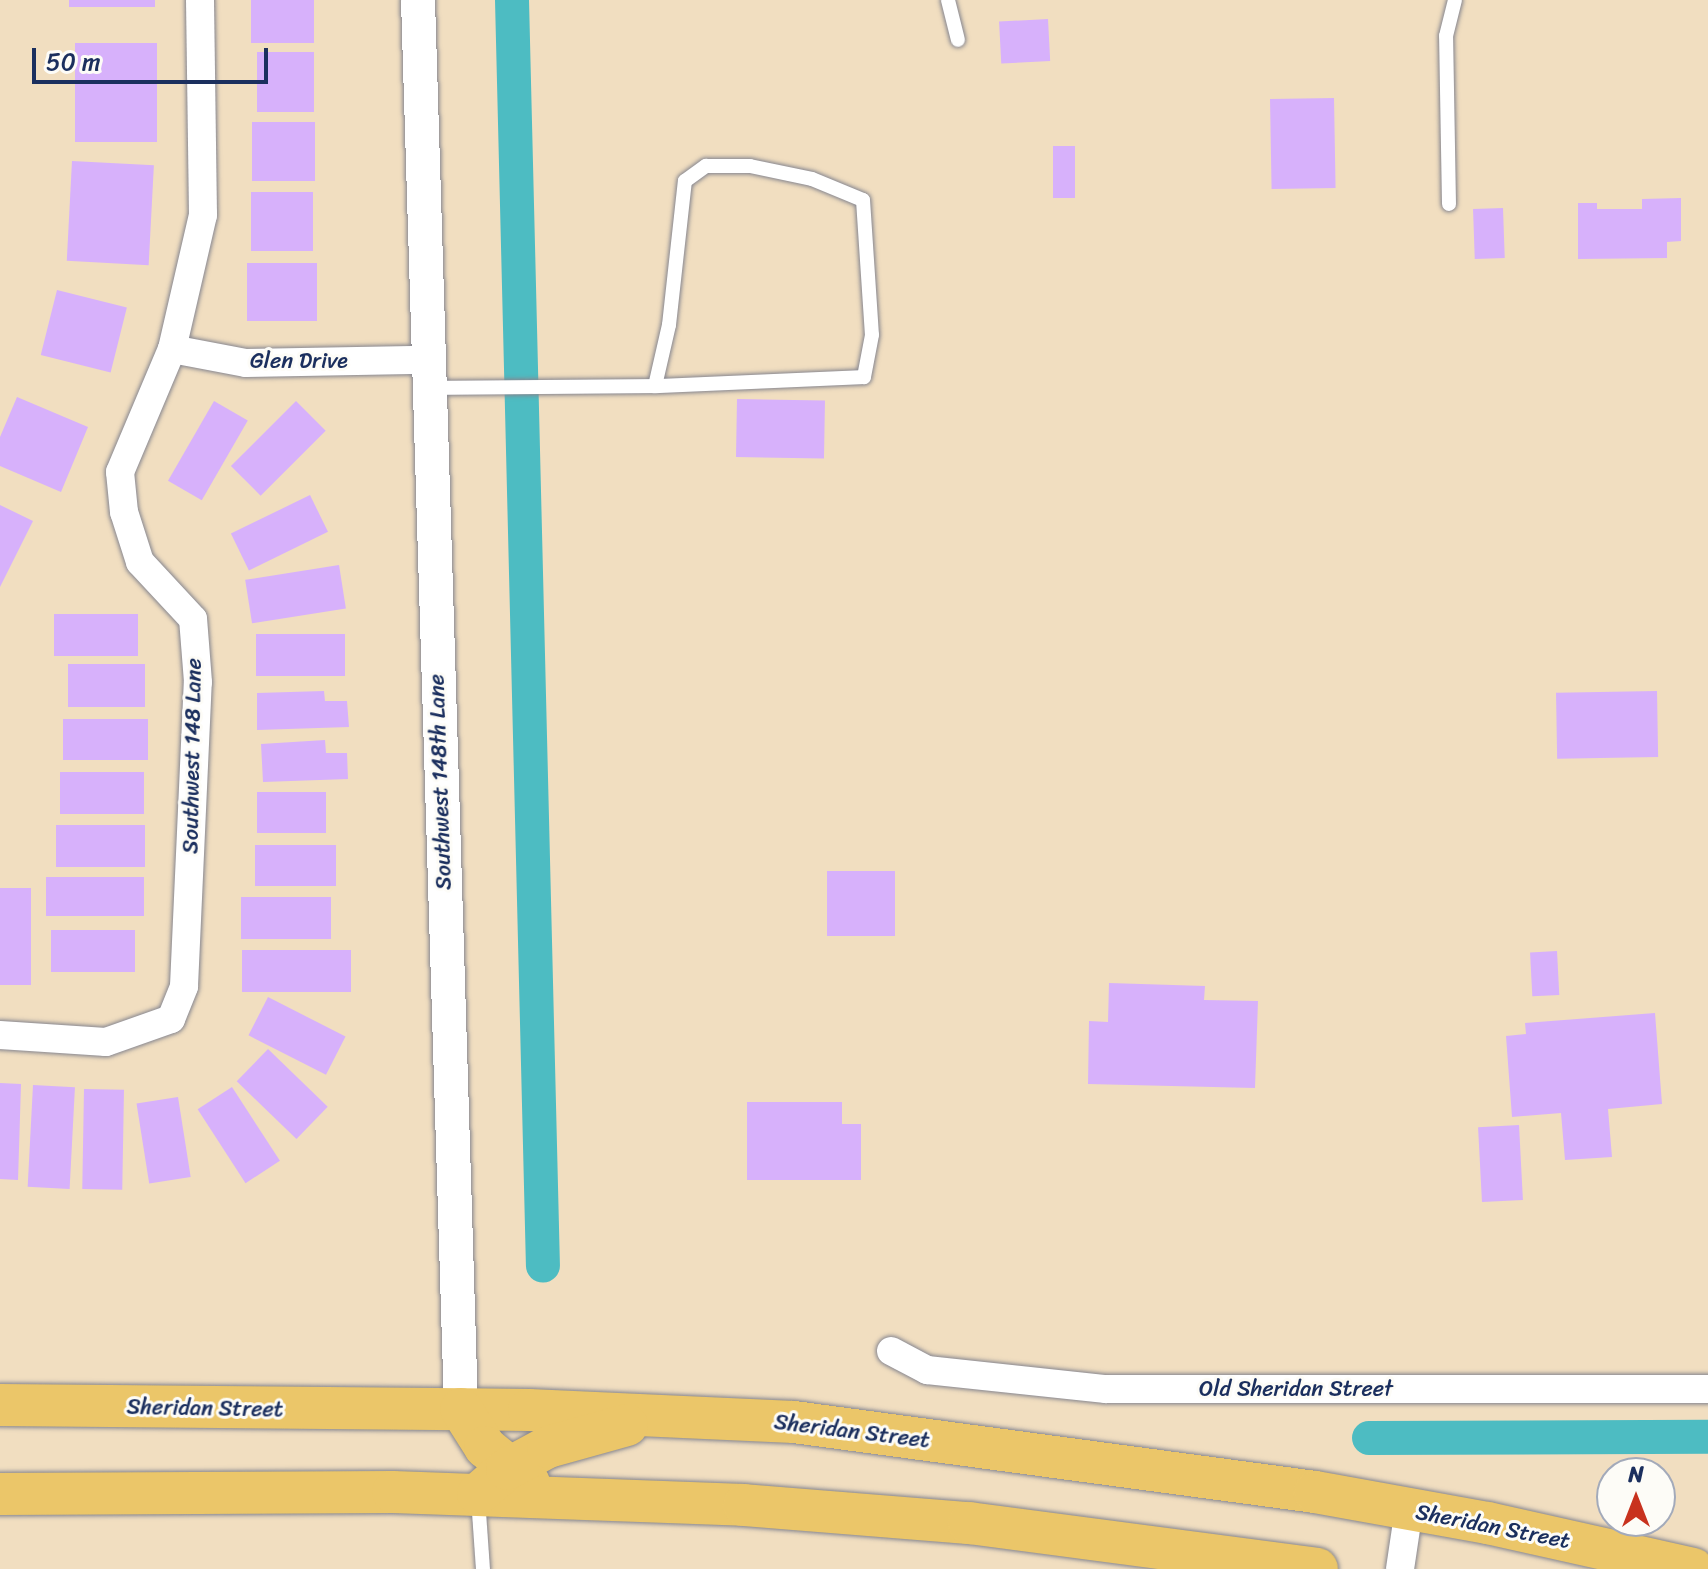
<!DOCTYPE html>
<style>
body{margin:0}
#map{position:relative;width:1708px;height:1569px;overflow:hidden;background:#f1dec0;font-family:Sriracha,sans-serif}
div>[style]{position:absolute}
.canal>*{height:34px;margin:-17px;padding:0 17px;transform-origin:17px;border-radius:17px;background:#4dbcc2}
.building>*{inset:0;background:#d7b1fb;transform-origin:0 0}
.roads{filter:drop-shadow(0 0 2px #86868f) drop-shadow(0 0 2px #86868f)}
.service>*{height:14px;margin:-7px;padding:0 7px;transform-origin:7px;border-radius:7px;background:#fff}
.minor>*{height:28px;margin:-14px;padding:0 14px;transform-origin:14px;border-radius:14px;background:#fff}
.tertiary>*{height:34px;margin:-17px;padding:0 17px;transform-origin:17px;border-radius:17px;background:#fff}
.primary>*{height:42px;margin:-21px;padding:0 21px;transform-origin:21px;border-radius:21px;background:#ebc669}
span{translate:-50% -50%;white-space:nowrap;text-align:center;line-height:1.15;-webkit-text-stroke:6px #fdfcf7;paint-order:stroke}
.street-label{font-size:22px;color:#1b2f5e}
.north{position:absolute;left:1596px;top:1457px;width:80px;height:80px;box-sizing:border-box;background:#fdfcf7;border:2px solid #a3aaba;border-radius:50%;rotate:0deg;font-size:22px;font-weight:700;line-height:32px;text-align:center;color:#1b2f5e}
.north::after{content:'';display:block;margin:auto;width:28px;height:36px;background:#c8321e;clip-path:polygon(50% 0,100% 100%,50% 72%,0 100%)}
.scale{position:absolute;left:32px;top:48px;width:236px;height:36px;box-sizing:border-box;border:4px solid #1b2f5e;border-top:0;padding-left:10px;font-size:24px;line-height:28px;white-space:nowrap;color:#1b2f5e;-webkit-text-stroke:6px #fdfcf7;paint-order:stroke}
</style>
<div id="map">
<div class="canal">
<i style="left:512px;top:0;width:1266px;rotate:88.6deg"></i>
<i style="left:1369px;top:1438px;width:339px;rotate:-0.2deg"></i>
</div>
<div class="building">
<i style="left:69px;top:0;width:86px;height:7px"></i>
<i style="left:251px;top:0;width:63px;height:43px"></i>
<i style="left:1048px;top:19px;width:42px;height:49px;rotate:87deg"></i>
<i style="left:75px;top:43px;width:82px;height:99px"></i>
<i style="left:257px;top:52px;width:57px;height:60px"></i>
<i style="left:1334px;top:98px;width:90px;height:64px;rotate:89deg"></i>
<i style="left:252px;top:122px;width:63px;height:59px"></i>
<i style="left:1053px;top:146px;width:22px;height:52px"></i>
<i style="left:72px;top:161px;width:82px;height:100px;rotate:3deg"></i>
<i style="left:251px;top:192px;width:62px;height:59px"></i>
<i style="clip-path:polygon(1681px 198px,1681px 241px,1667px 242px,1667px 258px,1578px 259px,1578px 203px,1597px 203px,1597px 209px,1642px 209px,1642px 199px)"></i>
<i style="left:1503px;top:208px;width:50px;height:30px;rotate:88deg"></i>
<i style="left:247px;top:263px;width:70px;height:58px"></i>
<i style="left:57px;top:290px;width:72px;height:67px;rotate:14deg"></i>
<i style="clip-path:polygon(17px 397px,88px 427px,61px 492px,0 466px,0 437px)"></i>
<i style="left:737px;top:399px;width:88px;height:58px;rotate:1deg"></i>
<i style="left:214px;top:401px;width:39px;height:92px;rotate:30deg"></i>
<i style="left:296px;top:401px;width:42px;height:92px;rotate:45deg"></i>
<i style="left:310px;top:495px;width:41px;height:88px;rotate:64deg"></i>
<i style="clip-path:polygon(0 505px,33px 521px,0 587px)"></i>
<i style="left:339px;top:565px;width:44px;height:95px;rotate:81deg"></i>
<i style="left:54px;top:614px;width:84px;height:42px"></i>
<i style="left:256px;top:634px;width:89px;height:42px"></i>
<i style="left:68px;top:664px;width:77px;height:43px"></i>
<i style="clip-path:polygon(324px 691px,325px 701px,347px 701px,349px 727px,257px 730px,257px 693px)"></i>
<i style="left:1657px;top:691px;width:66px;height:101px;rotate:89deg"></i>
<i style="left:63px;top:719px;width:85px;height:41px"></i>
<i style="clip-path:polygon(325px 740px,326px 753px,347px 753px,348px 779px,263px 782px,261px 744px)"></i>
<i style="left:60px;top:772px;width:84px;height:42px"></i>
<i style="left:257px;top:792px;width:69px;height:41px"></i>
<i style="left:56px;top:825px;width:89px;height:42px"></i>
<i style="left:255px;top:845px;width:81px;height:41px"></i>
<i style="left:827px;top:871px;width:68px;height:65px"></i>
<i style="left:46px;top:877px;width:98px;height:39px"></i>
<i style="left:0;top:888px;width:31px;height:97px"></i>
<i style="left:241px;top:897px;width:90px;height:42px"></i>
<i style="left:51px;top:930px;width:84px;height:42px"></i>
<i style="left:242px;top:950px;width:109px;height:42px"></i>
<i style="left:1557px;top:951px;width:44px;height:27px;rotate:87deg"></i>
<i style="clip-path:polygon(1109px 983px,1205px 986px,1204px 1000px,1258px 1001px,1255px 1088px,1088px 1084px,1089px 1021px,1108px 1022px)"></i>
<i style="left:268px;top:997px;width:87px;height:43px;rotate:27deg"></i>
<i style="clip-path:polygon(1655px 1013px,1662px 1104px,1608px 1109px,1612px 1157px,1565px 1160px,1561px 1113px,1512px 1117px,1506px 1036px,1526px 1034px,1525px 1023px)"></i>
<i style="left:268px;top:1049px;width:83px;height:45px;rotate:44deg"></i>
<i style="clip-path:polygon(0 1083px,21px 1084px,18px 1180px,0 1179px)"></i>
<i style="left:33px;top:1085px;width:42px;height:102px;rotate:3deg"></i>
<i style="left:232px;top:1087px;width:88px;height:41px;rotate:57deg"></i>
<i style="left:84px;top:1089px;width:40px;height:100px;rotate:1deg"></i>
<i style="left:178px;top:1097px;width:81px;height:42px;rotate:81deg"></i>
<i style="clip-path:polygon(747px 1102px,842px 1102px,842px 1124px,861px 1124px,861px 1180px,747px 1180px)"></i>
<i style="left:1519px;top:1125px;width:75px;height:41px;rotate:87deg"></i>
</div>
<div class="roads">
<div class="service">
<i style="left:948px;top:0;width:41px;rotate:76deg"></i>
<i style="left:1449px;top:204px;width:168px;rotate:-91deg"></i>
<i style="left:1446px;top:36px;width:37px;rotate:-76deg"></i>
<i style="left:428px;top:388px;width:227px;rotate:-0.5deg"></i>
<i style="left:655px;top:386px;width:63px;rotate:-77.1deg"></i>
<i style="left:669px;top:325px;width:145px;rotate:-83.7deg"></i>
<i style="left:685px;top:181px;width:26px;rotate:-36deg"></i>
<i style="left:706px;top:166px;width:44px"></i>
<i style="left:750px;top:166px;width:63px;rotate:11.8deg"></i>
<i style="left:812px;top:179px;width:55px;rotate:22.4deg"></i>
<i style="left:863px;top:200px;width:135px;rotate:86.2deg"></i>
<i style="left:872px;top:335px;width:43px;rotate:100.8deg"></i>
<i style="left:864px;top:377px;width:209px;rotate:177.5deg"></i>
<i style="left:478px;top:1498px;width:71px;rotate:86deg"></i>
</div>
<div class="minor">
<i style="left:172px;top:349px;width:75px;rotate:10.7deg"></i>
<i style="left:246px;top:363px;width:180px;rotate:-1deg"></i>
<i style="left:0;top:1035px;width:106px;rotate:3.8deg"></i>
<i style="left:106px;top:1042px;width:69px;rotate:-19.5deg"></i>
<i style="left:171px;top:1019px;width:35px;rotate:-68deg"></i>
<i style="left:184px;top:986px;width:304px;rotate:-87.4deg"></i>
<i style="left:198px;top:682px;width:63px;rotate:-94.5deg"></i>
<i style="left:193px;top:619px;width:78px;rotate:-132.9deg"></i>
<i style="left:140px;top:562px;width:52px;rotate:-107.7deg"></i>
<i style="left:124px;top:512px;width:40px;rotate:-95.7deg"></i>
<i style="left:120px;top:472px;width:134px;rotate:-67.1deg"></i>
<i style="left:172px;top:349px;width:138px;rotate:-77deg"></i>
<i style="left:203px;top:215px;width:215px;rotate:-90.8deg"></i>
<i style="left:891px;top:1351px;width:41px;rotate:27.8deg"></i>
<i style="left:927px;top:1370px;width:180px;rotate:6.1deg"></i>
<i style="left:1106px;top:1389px;width:602px"></i>
<i style="left:1400px;top:1569px;width:61px;rotate:-81.5deg"></i>
</div>
<div class="tertiary">
<i style="left:418px;top:0;width:1410px;rotate:88.25deg"></i>
</div>
<div class="primary">
<i style="left:0;top:1405px;width:529px;rotate:0.54deg"></i>
<i style="left:529px;top:1410px;width:265px;rotate:2.6deg"></i>
<i style="left:794px;top:1422px;width:526px;rotate:7.65deg"></i>
<i style="left:1315px;top:1492px;width:176px;rotate:10.2deg"></i>
<i style="left:1488px;top:1523px;width:210px;rotate:12.6deg"></i>
<i style="left:461px;top:1409px;width:45px;rotate:57.7deg"></i>
<i style="left:485px;top:1447px;width:57px;rotate:39.3deg"></i>
<i style="left:0;top:1494px;width:393px;rotate:-0.3deg"></i>
<i style="left:393px;top:1492px;width:351px;rotate:2.1deg"></i>
<i style="left:744px;top:1505px;width:226px;rotate:4.6deg"></i>
<i style="left:969px;top:1523px;width:351px;rotate:7.5deg"></i>
<i style="left:478px;top:1494px;width:38px;rotate:-41deg"></i>
<i style="left:507px;top:1469px;width:47px;rotate:-28.2deg"></i>
<i style="left:548px;top:1447px;width:82px;rotate:-15.6deg"></i>
</div>
</div>
<div class="street-label">
<span style="left:299px;top:361px">Glen Drive</span>
<span style="left:192px;top:756px;rotate:-89deg">Southwest 148 Lane</span>
<span style="left:440px;top:782px;rotate:-92deg">Southwest 148th Lane</span>
<span style="left:1296px;top:1389px">Old Sheridan Street</span>
<span style="left:205px;top:1408px;rotate:1deg">Sheridan Street</span>
<span style="left:852px;top:1431px;rotate:7deg">Sheridan Street</span>
<span style="left:1493px;top:1526px;rotate:11deg">Sheridan Street</span>
</div>
<div class="north">N</div>
<div class="scale">50 m</div>
</div>
